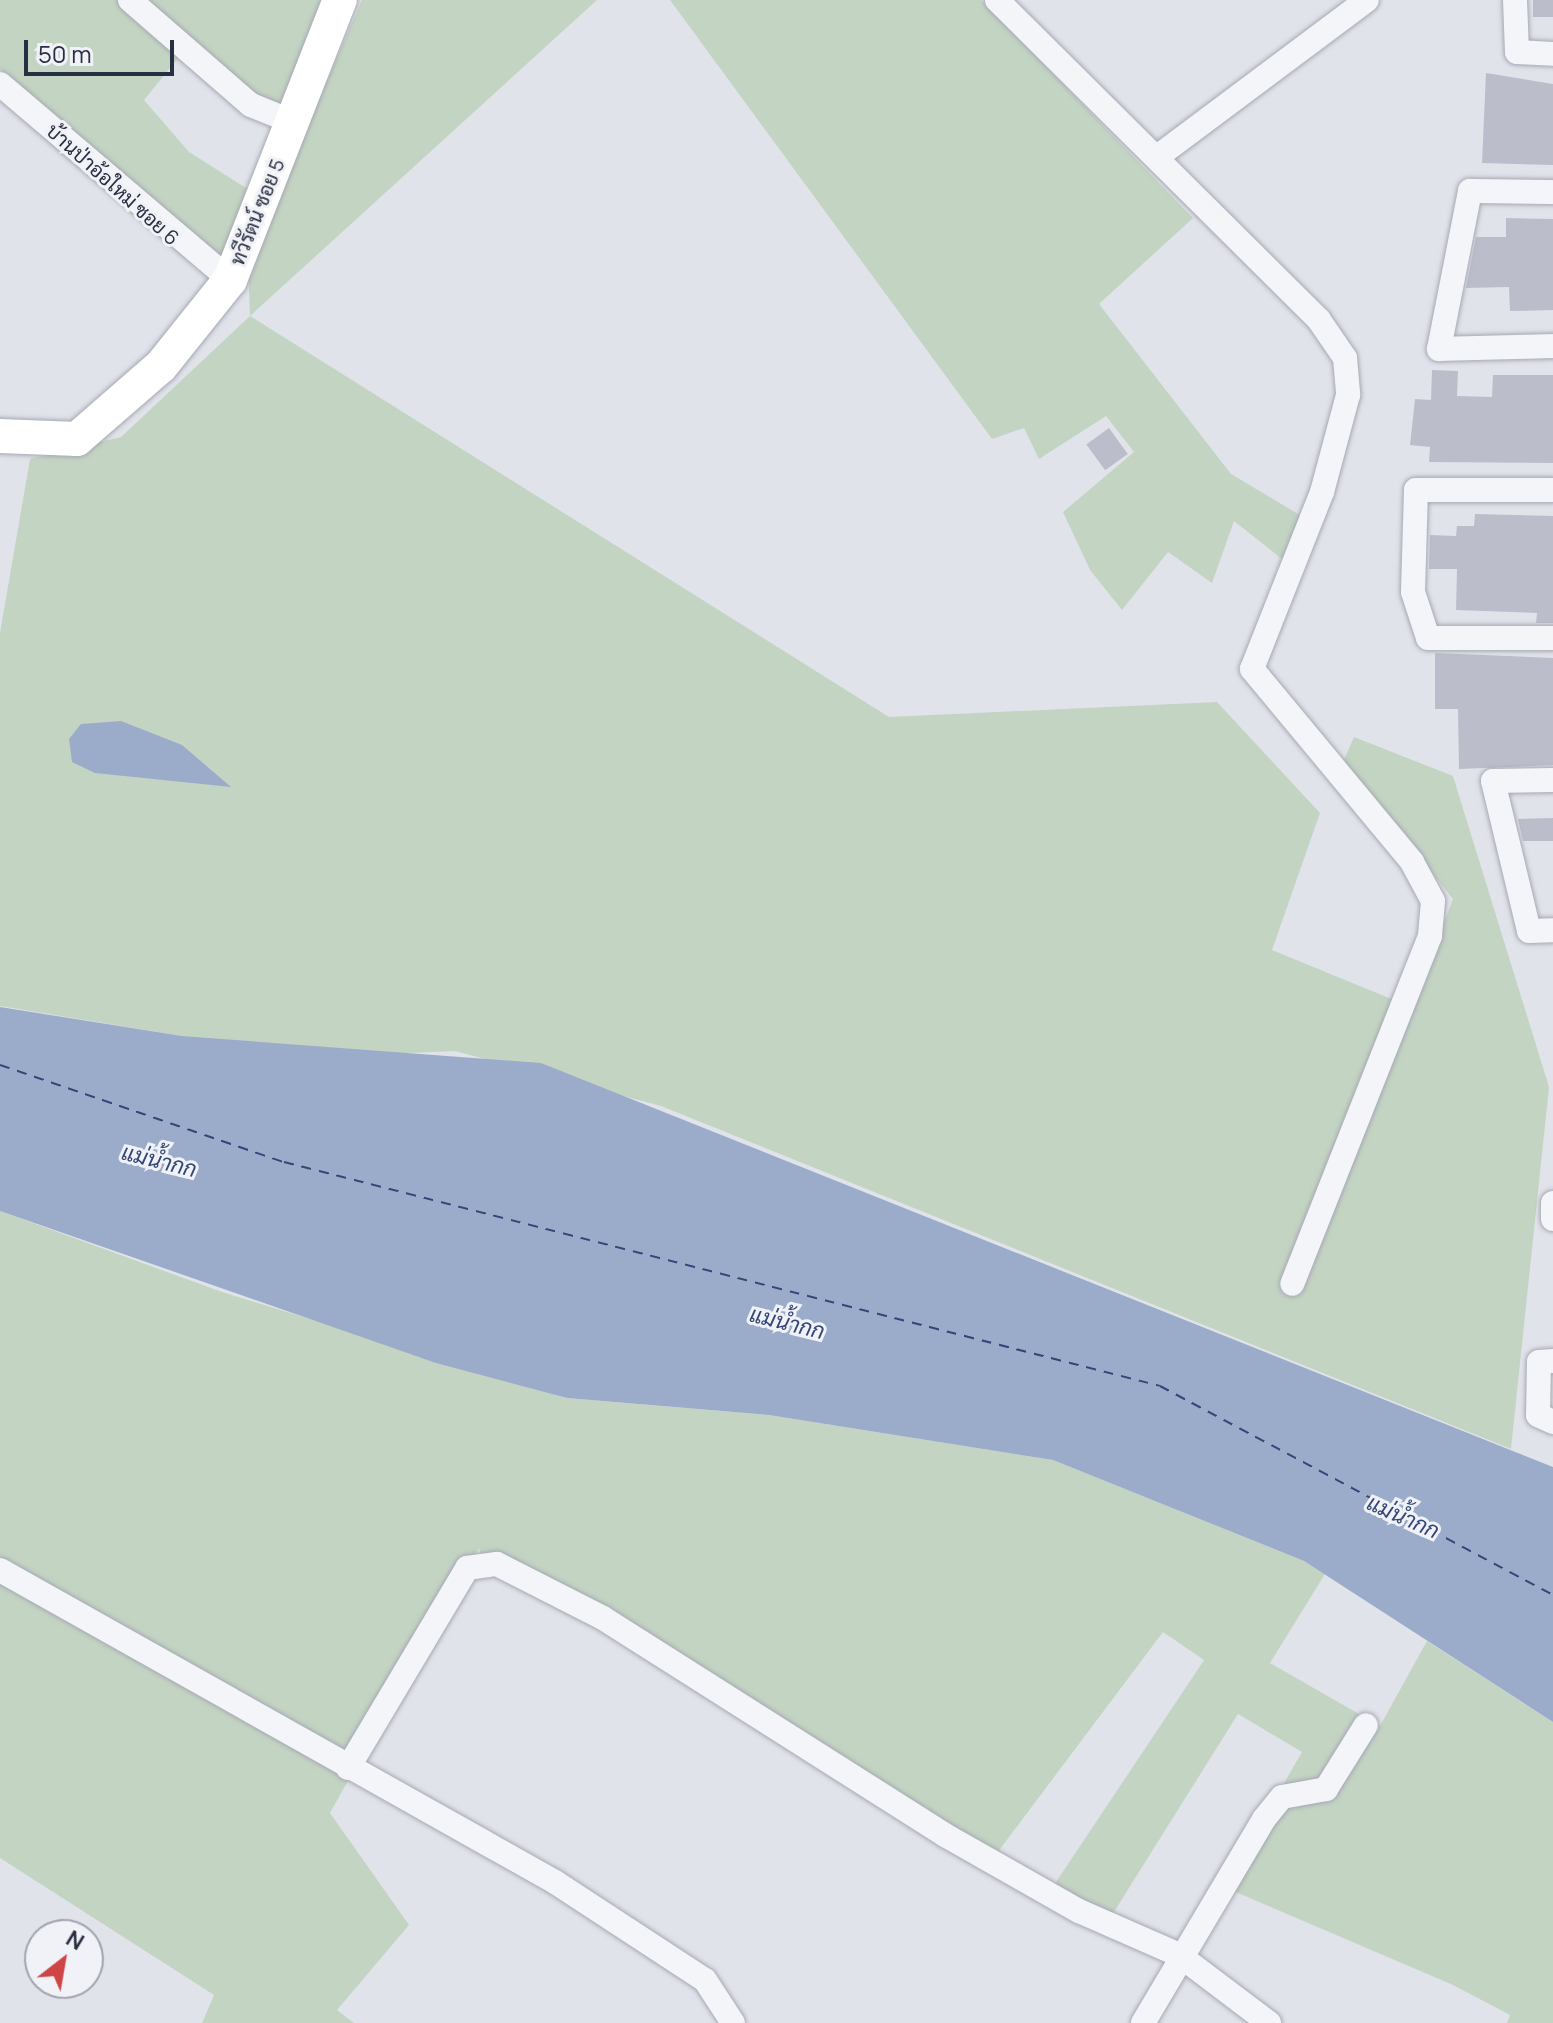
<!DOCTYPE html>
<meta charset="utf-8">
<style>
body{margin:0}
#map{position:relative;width:1553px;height:2023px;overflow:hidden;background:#e1e3ea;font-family:Manrope,Sarabun,sans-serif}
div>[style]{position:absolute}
.green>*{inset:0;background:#c4d4c2}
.water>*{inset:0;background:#9bacca}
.ferry>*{height:2px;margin-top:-1px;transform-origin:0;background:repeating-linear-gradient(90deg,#324777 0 10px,transparent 0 18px)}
.building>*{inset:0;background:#bbbeca;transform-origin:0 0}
.roads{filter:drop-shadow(0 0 2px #a6a9b4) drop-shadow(0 0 2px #a6a9b4)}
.street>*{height:24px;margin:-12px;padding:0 12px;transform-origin:12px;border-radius:12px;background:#f4f5f8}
.secondary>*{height:34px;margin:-17px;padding:0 17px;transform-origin:17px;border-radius:17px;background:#fff}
span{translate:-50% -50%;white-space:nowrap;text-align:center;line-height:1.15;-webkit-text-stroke:6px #f1f2f7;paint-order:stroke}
.street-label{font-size:20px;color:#292f42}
.water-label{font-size:22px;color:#324777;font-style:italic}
.north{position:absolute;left:24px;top:1919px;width:80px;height:80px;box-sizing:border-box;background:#f1f2f7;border:2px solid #a1a4af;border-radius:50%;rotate:31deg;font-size:22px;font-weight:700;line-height:32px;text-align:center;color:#292f42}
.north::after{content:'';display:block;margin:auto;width:28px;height:36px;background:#d04446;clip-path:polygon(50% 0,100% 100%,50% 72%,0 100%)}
.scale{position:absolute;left:24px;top:40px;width:150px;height:36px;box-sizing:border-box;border:4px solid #292f42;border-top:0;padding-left:10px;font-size:24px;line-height:28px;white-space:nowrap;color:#292f42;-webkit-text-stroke:6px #f1f2f7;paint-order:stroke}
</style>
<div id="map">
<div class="green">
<i style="clip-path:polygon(0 0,121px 0,180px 56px,144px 100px,189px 152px,254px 193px,224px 258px,205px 251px,0 69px)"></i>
<i style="clip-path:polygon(130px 0,340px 0,293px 122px)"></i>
<i style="clip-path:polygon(362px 0,597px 0,250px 316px,889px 717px,1217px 702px,1320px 813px,1272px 950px,1411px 1007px,1453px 899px,1343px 762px,1354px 737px,1453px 776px,1549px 1087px,1511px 1449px,661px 1106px,455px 1051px,386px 1054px,182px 1036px,0 1006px,0 633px,30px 459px,121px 437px,250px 316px,248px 263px)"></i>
<i style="clip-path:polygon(670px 0,981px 0,1193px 218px,1099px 304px,1231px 474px,1310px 521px,1287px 563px,1234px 521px,1212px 583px,1168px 552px,1122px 610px,1090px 570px,1063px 512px,1134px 452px,1106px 416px,1039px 459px,1024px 428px,992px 439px)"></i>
<i style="clip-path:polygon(0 1211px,222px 1292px,566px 1398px,769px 1415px,1053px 1460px,1304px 1561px,1325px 1574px,1270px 1663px,1380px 1726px,1427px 1641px,1553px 1722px,1553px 2023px,1507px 2023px,1510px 2015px,1453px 1985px,1224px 1887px,1302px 1752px,1238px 1714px,1107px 1923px,1048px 1894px,1204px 1660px,1163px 1632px,991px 1861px,483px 1561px,479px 1548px,330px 1813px,409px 1925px,337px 2010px,354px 2023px,202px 2023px,214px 1995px,0 1858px)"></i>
</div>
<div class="water">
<i style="clip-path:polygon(121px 721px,182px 745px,231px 787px,95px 773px,72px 762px,69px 739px,81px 724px)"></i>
<i style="clip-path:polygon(0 1007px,182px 1036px,541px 1063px,1553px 1467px,1553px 1722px,1304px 1561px,1053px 1460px,769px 1415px,567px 1398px,436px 1363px,0 1211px)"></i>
</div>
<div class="ferry">
<i style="left:0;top:1065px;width:300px;rotate:18.9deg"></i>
<i style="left:284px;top:1162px;width:904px;rotate:14.34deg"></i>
<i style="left:1160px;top:1386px;width:445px;rotate:28deg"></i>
</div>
<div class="building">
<i style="left:1533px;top:0;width:20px;height:17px"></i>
<i style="clip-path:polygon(1486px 73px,1553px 84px,1553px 165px,1482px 163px)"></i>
<i style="clip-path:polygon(1506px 218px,1553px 219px,1553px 310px,1510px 311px,1509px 287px,1466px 288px,1476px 237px,1506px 237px)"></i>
<i style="clip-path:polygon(1432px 370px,1458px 371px,1457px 396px,1492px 397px,1493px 375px,1553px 375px,1553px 463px,1429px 462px,1430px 447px,1410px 445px,1415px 399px,1431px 400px)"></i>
<i style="left:1109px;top:428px;width:32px;height:28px;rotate:54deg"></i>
<i style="clip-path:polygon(1475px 514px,1553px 516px,1553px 623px,1536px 623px,1537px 613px,1456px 610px,1457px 569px,1429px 569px,1430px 535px,1456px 536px,1457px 526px,1474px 526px)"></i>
<i style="clip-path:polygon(1435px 653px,1553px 658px,1553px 765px,1459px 769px,1458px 709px,1435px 709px)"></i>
<i style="clip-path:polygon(1553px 818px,1553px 841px,1523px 841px,1518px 819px)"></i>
</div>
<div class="roads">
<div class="street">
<i style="left:130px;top:0;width:160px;rotate:41deg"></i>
<i style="left:251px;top:105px;width:45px;rotate:22deg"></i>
<i style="left:997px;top:0;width:454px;rotate:44.8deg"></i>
<i style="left:1319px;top:320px;width:46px;rotate:55.6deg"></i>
<i style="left:1345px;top:358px;width:37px;rotate:85deg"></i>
<i style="left:1348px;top:395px;width:100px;rotate:105deg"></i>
<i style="left:1322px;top:492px;width:190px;rotate:111.6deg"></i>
<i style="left:1252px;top:669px;width:251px;rotate:50.3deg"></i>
<i style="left:1412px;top:862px;width:44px;rotate:61.7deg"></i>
<i style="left:1433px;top:901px;width:35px;rotate:95deg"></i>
<i style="left:1430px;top:936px;width:374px;rotate:111.6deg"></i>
<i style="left:1515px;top:0;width:52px;rotate:87.8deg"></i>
<i style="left:1517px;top:52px;width:36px;rotate:3deg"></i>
<i style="left:0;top:84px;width:302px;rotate:40.4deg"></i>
<i style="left:1157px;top:157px;width:262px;rotate:-36.8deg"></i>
<i style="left:1553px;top:192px;width:83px;rotate:-179.3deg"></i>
<i style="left:1470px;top:191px;width:161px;rotate:101.1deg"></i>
<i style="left:1439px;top:349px;width:114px;rotate:-1.5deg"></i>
<i style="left:1553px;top:490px;width:137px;rotate:180deg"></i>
<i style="left:1416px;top:490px;width:102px;rotate:91.7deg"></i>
<i style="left:1413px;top:592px;width:48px;rotate:71.9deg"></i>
<i style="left:1428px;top:638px;width:125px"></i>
<i style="left:1553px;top:780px;width:60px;rotate:179deg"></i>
<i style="left:1493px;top:781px;width:154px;rotate:76.5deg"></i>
<i style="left:1529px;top:931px;width:24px;rotate:-2deg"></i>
<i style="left:1553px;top:1203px;width:16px;rotate:90deg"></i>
<i style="left:1553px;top:1361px;width:14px;rotate:176deg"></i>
<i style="left:1539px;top:1362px;width:53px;rotate:91.1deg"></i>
<i style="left:1538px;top:1415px;width:17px;rotate:25deg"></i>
<i style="left:0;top:1570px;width:637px;rotate:29.34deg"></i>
<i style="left:555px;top:1882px;width:179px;rotate:33.2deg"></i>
<i style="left:705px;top:1980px;width:51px;rotate:56.9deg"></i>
<i style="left:348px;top:1768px;width:233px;rotate:-59.2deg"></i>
<i style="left:467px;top:1568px;width:30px;rotate:-8deg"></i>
<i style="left:497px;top:1564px;width:119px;rotate:27deg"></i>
<i style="left:603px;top:1618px;width:405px;rotate:32.4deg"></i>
<i style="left:945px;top:1835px;width:154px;rotate:29.6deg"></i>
<i style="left:1079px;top:1911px;width:109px;rotate:23.7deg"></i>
<i style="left:1179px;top:1955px;width:113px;rotate:37.1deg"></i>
<i style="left:1143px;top:2023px;width:237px;rotate:-59.3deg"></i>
<i style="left:1264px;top:1819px;width:28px;rotate:-51deg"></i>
<i style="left:1282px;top:1797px;width:45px;rotate:-10.3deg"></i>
<i style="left:1326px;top:1789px;width:75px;rotate:-58deg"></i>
</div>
<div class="secondary">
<i style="left:0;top:436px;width:77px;rotate:2.2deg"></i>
<i style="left:77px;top:439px;width:111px;rotate:-41deg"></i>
<i style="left:161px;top:366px;width:110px;rotate:-51.3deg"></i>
<i style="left:230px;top:280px;width:301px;rotate:-68.6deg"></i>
</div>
</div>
<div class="street-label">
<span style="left:113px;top:184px;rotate:42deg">บ้านป่าอ้อใหม่ ซอย 6</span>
<span style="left:257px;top:212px;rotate:-68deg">ทวีรัตน์ ซอย 5</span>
</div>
<div class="water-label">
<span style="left:159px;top:1161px;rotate:14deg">แม่น้ำกก</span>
<span style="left:787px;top:1323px;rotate:14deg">แม่น้ำกก</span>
<span style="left:1403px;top:1517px;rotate:24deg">แม่น้ำกก</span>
</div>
<div class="north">N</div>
<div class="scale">50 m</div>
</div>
